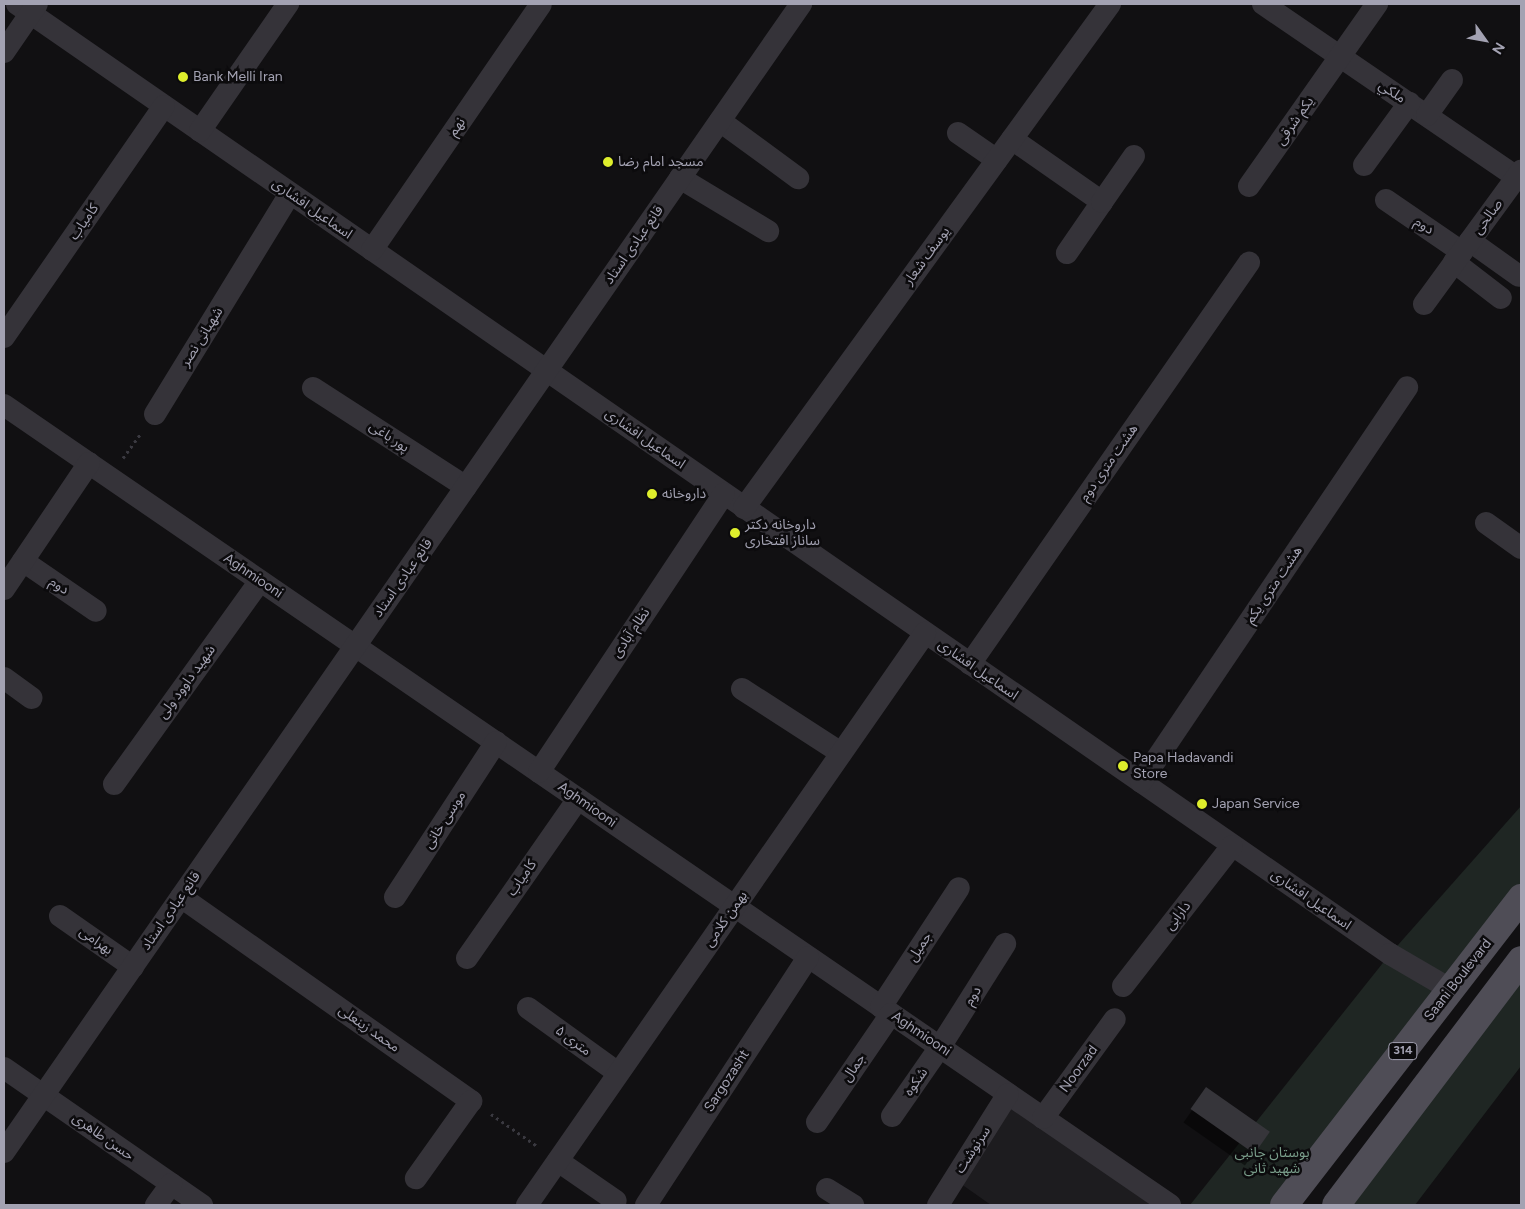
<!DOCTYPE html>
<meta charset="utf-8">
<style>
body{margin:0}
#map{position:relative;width:1525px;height:1209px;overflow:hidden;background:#111012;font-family:Figtree,"Noto Sans Arabic",sans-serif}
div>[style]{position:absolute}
.built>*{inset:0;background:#1d1c1f}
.green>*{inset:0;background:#1f2623}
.shadow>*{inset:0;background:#0007;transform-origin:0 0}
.building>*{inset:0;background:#36353a;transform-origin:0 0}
.path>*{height:3px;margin-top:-1.5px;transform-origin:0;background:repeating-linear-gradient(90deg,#3a3940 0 2.5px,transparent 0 6.5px)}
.street>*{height:22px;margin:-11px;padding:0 11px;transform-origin:11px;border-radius:11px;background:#353339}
.primary>*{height:28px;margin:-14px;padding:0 14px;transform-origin:14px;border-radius:14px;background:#4f4d56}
.dots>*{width:14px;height:14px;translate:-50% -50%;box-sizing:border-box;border:2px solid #0c0b0d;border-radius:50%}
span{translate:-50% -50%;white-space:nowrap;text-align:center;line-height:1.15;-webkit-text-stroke:5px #0c0b0d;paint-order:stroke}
.shield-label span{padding:1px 4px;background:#0c0b0d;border:1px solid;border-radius:4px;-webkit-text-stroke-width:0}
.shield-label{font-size:12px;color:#a3a2b2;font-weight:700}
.poi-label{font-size:14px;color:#a3a2b2}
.left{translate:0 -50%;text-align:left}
.street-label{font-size:14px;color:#a3a2b2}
.park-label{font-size:14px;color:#799d8a}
.frame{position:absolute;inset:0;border:5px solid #a3a2b2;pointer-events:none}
.north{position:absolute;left:1460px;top:15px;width:50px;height:50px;-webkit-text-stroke:4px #0c0b0d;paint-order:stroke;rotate:122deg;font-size:14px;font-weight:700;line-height:20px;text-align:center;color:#a3a2b2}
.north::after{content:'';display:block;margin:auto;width:18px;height:22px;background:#a3a2b2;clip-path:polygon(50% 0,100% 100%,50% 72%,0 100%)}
</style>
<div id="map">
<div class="built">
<i style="clip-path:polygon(1008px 1094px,1170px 1205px,991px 1205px,954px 1179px)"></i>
</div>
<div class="green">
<i style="clip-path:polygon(1521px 806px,1521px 898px,1284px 1205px,1190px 1205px,1390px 954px)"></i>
<i style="clip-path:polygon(1521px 959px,1521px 1066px,1415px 1205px,1334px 1205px)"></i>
</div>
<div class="shadow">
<i style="left:1207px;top:1089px;width:75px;height:41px;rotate:35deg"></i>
</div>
<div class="building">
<i style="left:1206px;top:1087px;width:78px;height:27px;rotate:35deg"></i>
</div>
<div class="path">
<i style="left:123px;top:458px;width:31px;rotate:-54deg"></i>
<i style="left:491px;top:1114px;width:56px;rotate:34.8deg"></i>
</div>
<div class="street">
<i style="left:17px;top:4px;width:1670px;rotate:34.68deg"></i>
<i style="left:1390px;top:954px;width:69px;rotate:30.3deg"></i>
<i style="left:1263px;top:4px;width:312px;rotate:34.3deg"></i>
<i style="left:4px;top:52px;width:58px;rotate:-55.5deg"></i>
<i style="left:1427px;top:115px;width:43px;rotate:-54.5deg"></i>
<i style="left:720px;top:121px;width:97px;rotate:36.2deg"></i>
<i style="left:200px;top:131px;width:155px;rotate:-55.3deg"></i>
<i style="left:958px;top:133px;width:47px;rotate:34.7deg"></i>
<i style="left:1012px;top:139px;width:110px;rotate:35deg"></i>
<i style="left:1102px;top:202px;width:62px;rotate:124.5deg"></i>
<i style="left:1364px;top:165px;width:77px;rotate:-54deg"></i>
<i style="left:680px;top:178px;width:103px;rotate:31.1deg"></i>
<i style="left:1249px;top:186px;width:223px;rotate:-54.9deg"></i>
<i style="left:1386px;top:200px;width:92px;rotate:34.4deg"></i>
<i style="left:1102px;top:202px;width:56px;rotate:-55.2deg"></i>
<i style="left:1470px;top:241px;width:60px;rotate:35.5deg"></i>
<i style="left:372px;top:250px;width:298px;rotate:-55.5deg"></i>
<i style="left:1454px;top:262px;width:59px;rotate:37.5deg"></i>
<i style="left:1424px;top:304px;width:165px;rotate:-53.9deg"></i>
<i style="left:4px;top:337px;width:281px;rotate:-55.3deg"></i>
<i style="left:313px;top:388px;width:182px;rotate:32.9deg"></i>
<i style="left:4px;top:405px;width:1414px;rotate:34.45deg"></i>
<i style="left:155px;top:414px;width:258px;rotate:-58.5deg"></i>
<i style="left:744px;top:508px;width:623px;rotate:-54.01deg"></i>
<i style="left:1486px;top:523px;width:43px;rotate:35.5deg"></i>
<i style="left:23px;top:561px;width:88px;rotate:34.4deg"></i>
<i style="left:4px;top:589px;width:152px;rotate:-56deg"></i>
<i style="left:970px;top:664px;width:489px;rotate:-55.2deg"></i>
<i style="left:4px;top:678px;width:34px;rotate:36deg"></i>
<i style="left:742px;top:689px;width:118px;rotate:32.9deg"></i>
<i style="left:539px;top:772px;width:334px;rotate:-56.4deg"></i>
<i style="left:1141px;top:782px;width:476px;rotate:-56deg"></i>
<i style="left:114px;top:784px;width:250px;rotate:-54.3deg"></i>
<i style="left:181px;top:897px;width:355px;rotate:35.1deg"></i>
<i style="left:471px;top:1101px;width:95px;rotate:125.5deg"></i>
<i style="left:395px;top:897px;width:185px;rotate:-56.9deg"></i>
<i style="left:60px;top:916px;width:89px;rotate:34.9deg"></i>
<i style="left:467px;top:958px;width:194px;rotate:-55.1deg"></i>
<i style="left:1123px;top:986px;width:177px;rotate:-52.1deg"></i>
<i style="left:881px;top:1007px;width:142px;rotate:-56.8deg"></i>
<i style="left:528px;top:1008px;width:111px;rotate:35.8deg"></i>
<i style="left:4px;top:1068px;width:241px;rotate:34.7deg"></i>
<i style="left:892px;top:1116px;width:84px;rotate:-55.2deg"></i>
<i style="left:940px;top:1047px;width:122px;rotate:-57.7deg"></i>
<i style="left:1043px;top:1118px;width:122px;rotate:-54deg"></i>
<i style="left:817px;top:1122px;width:131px;rotate:-55.6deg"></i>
<i style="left:4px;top:1152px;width:1398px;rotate:-55.23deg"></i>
<i style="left:558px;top:1161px;width:70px;rotate:34.6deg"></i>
<i style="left:827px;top:1189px;width:31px;rotate:32deg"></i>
<i style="left:156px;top:1205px;width:26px;rotate:-54deg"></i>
<i style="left:527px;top:1205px;width:697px;rotate:-55.17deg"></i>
<i style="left:646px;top:1205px;width:296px;rotate:-56.8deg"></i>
<i style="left:938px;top:1205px;width:131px;rotate:-57.8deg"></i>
</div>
<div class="primary">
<i style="left:1284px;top:1205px;width:388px;rotate:-52.3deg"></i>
<i style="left:1336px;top:1205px;width:307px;rotate:-52.9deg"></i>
</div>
<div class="dots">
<i style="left:183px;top:77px;background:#deee2c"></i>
<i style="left:608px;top:162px;background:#deee2c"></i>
<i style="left:652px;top:494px;background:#deee2c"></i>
<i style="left:735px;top:533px;background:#deee2c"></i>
<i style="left:1123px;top:766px;background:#deee2c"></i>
<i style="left:1202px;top:804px;background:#deee2c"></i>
</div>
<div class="shield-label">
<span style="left:1403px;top:1051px">314</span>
</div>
<div class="poi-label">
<span class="left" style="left:193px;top:77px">Bank Melli Iran</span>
<span class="left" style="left:618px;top:162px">مسجد امام رضا</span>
<span class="left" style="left:662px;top:494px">داروخانه</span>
<span class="left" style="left:745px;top:533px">داروخانه دكتر<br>ساناز افتخارى</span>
<span class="left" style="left:1133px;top:766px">Papa Hadavandi<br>Store</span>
<span class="left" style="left:1212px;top:804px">Japan Service</span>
</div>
<div class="street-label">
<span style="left:1392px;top:92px;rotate:34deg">ملکي</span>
<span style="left:1295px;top:121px;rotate:-55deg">یکم شرقی</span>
<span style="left:457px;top:127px;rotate:-55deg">نهم</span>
<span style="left:312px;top:209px;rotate:35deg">اسماعیل افشاری</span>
<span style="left:1488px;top:217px;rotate:-54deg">صالحی</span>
<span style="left:84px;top:222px;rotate:-55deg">کامیاب</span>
<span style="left:1424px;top:226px;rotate:34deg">دوم</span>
<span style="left:634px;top:245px;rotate:-55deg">قانع عبادی استاد</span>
<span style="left:927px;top:256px;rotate:-54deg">یوسف شعار</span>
<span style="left:202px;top:337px;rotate:-58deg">شهبانی نصر</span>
<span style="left:389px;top:437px;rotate:33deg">پور باغی</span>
<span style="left:645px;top:439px;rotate:35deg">اسماعیل افشاری</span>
<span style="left:1109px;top:463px;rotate:-55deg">هشت متری دوم</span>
<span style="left:253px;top:576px;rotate:34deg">Aghmiooni</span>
<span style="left:403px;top:578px;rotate:-55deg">قانع عبادی استاد</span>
<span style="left:1274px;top:585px;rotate:-56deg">هشت متری یکم</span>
<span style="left:59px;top:586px;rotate:34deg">دوم</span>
<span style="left:631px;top:633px;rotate:-56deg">نظام آبادی</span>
<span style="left:978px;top:670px;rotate:35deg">اسماعیل افشاری</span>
<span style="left:187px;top:682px;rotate:-54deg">شهید داوود ولی</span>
<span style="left:587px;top:805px;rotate:35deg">Aghmiooni</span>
<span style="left:445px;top:820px;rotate:-57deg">موسی خانی</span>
<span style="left:522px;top:878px;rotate:-55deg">کامیاب</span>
<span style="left:1311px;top:900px;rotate:35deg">اسماعیل افشاری</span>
<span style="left:171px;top:911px;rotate:-55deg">قانع عبادی استاد</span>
<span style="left:1178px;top:916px;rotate:-52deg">دارابی</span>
<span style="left:726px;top:919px;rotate:-55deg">بهمن کلامی</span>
<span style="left:96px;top:941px;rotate:35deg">بهرامی</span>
<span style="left:920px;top:947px;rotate:-57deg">جمیل</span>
<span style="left:1458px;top:980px;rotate:-52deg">Saani Boulevard</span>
<span style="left:973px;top:996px;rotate:-58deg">دوم</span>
<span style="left:369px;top:1029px;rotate:35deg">محمد زینعلی</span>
<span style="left:921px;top:1034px;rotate:34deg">Aghmiooni</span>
<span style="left:573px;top:1041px;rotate:36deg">۵ متری</span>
<span style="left:854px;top:1068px;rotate:-56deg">جمال</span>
<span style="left:1079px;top:1069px;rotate:-54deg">Noorzad</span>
<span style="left:727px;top:1081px;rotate:-57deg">Sargozasht</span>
<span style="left:916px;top:1082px;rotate:-55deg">شکوه</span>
<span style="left:103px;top:1137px;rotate:35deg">حسن طاهری</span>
<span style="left:973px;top:1150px;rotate:-57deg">سرنوشت</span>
</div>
<div class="park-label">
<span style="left:1272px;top:1161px">بوستان جانبی<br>شهید ثانی</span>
</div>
<div class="frame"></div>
<div class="north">N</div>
</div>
